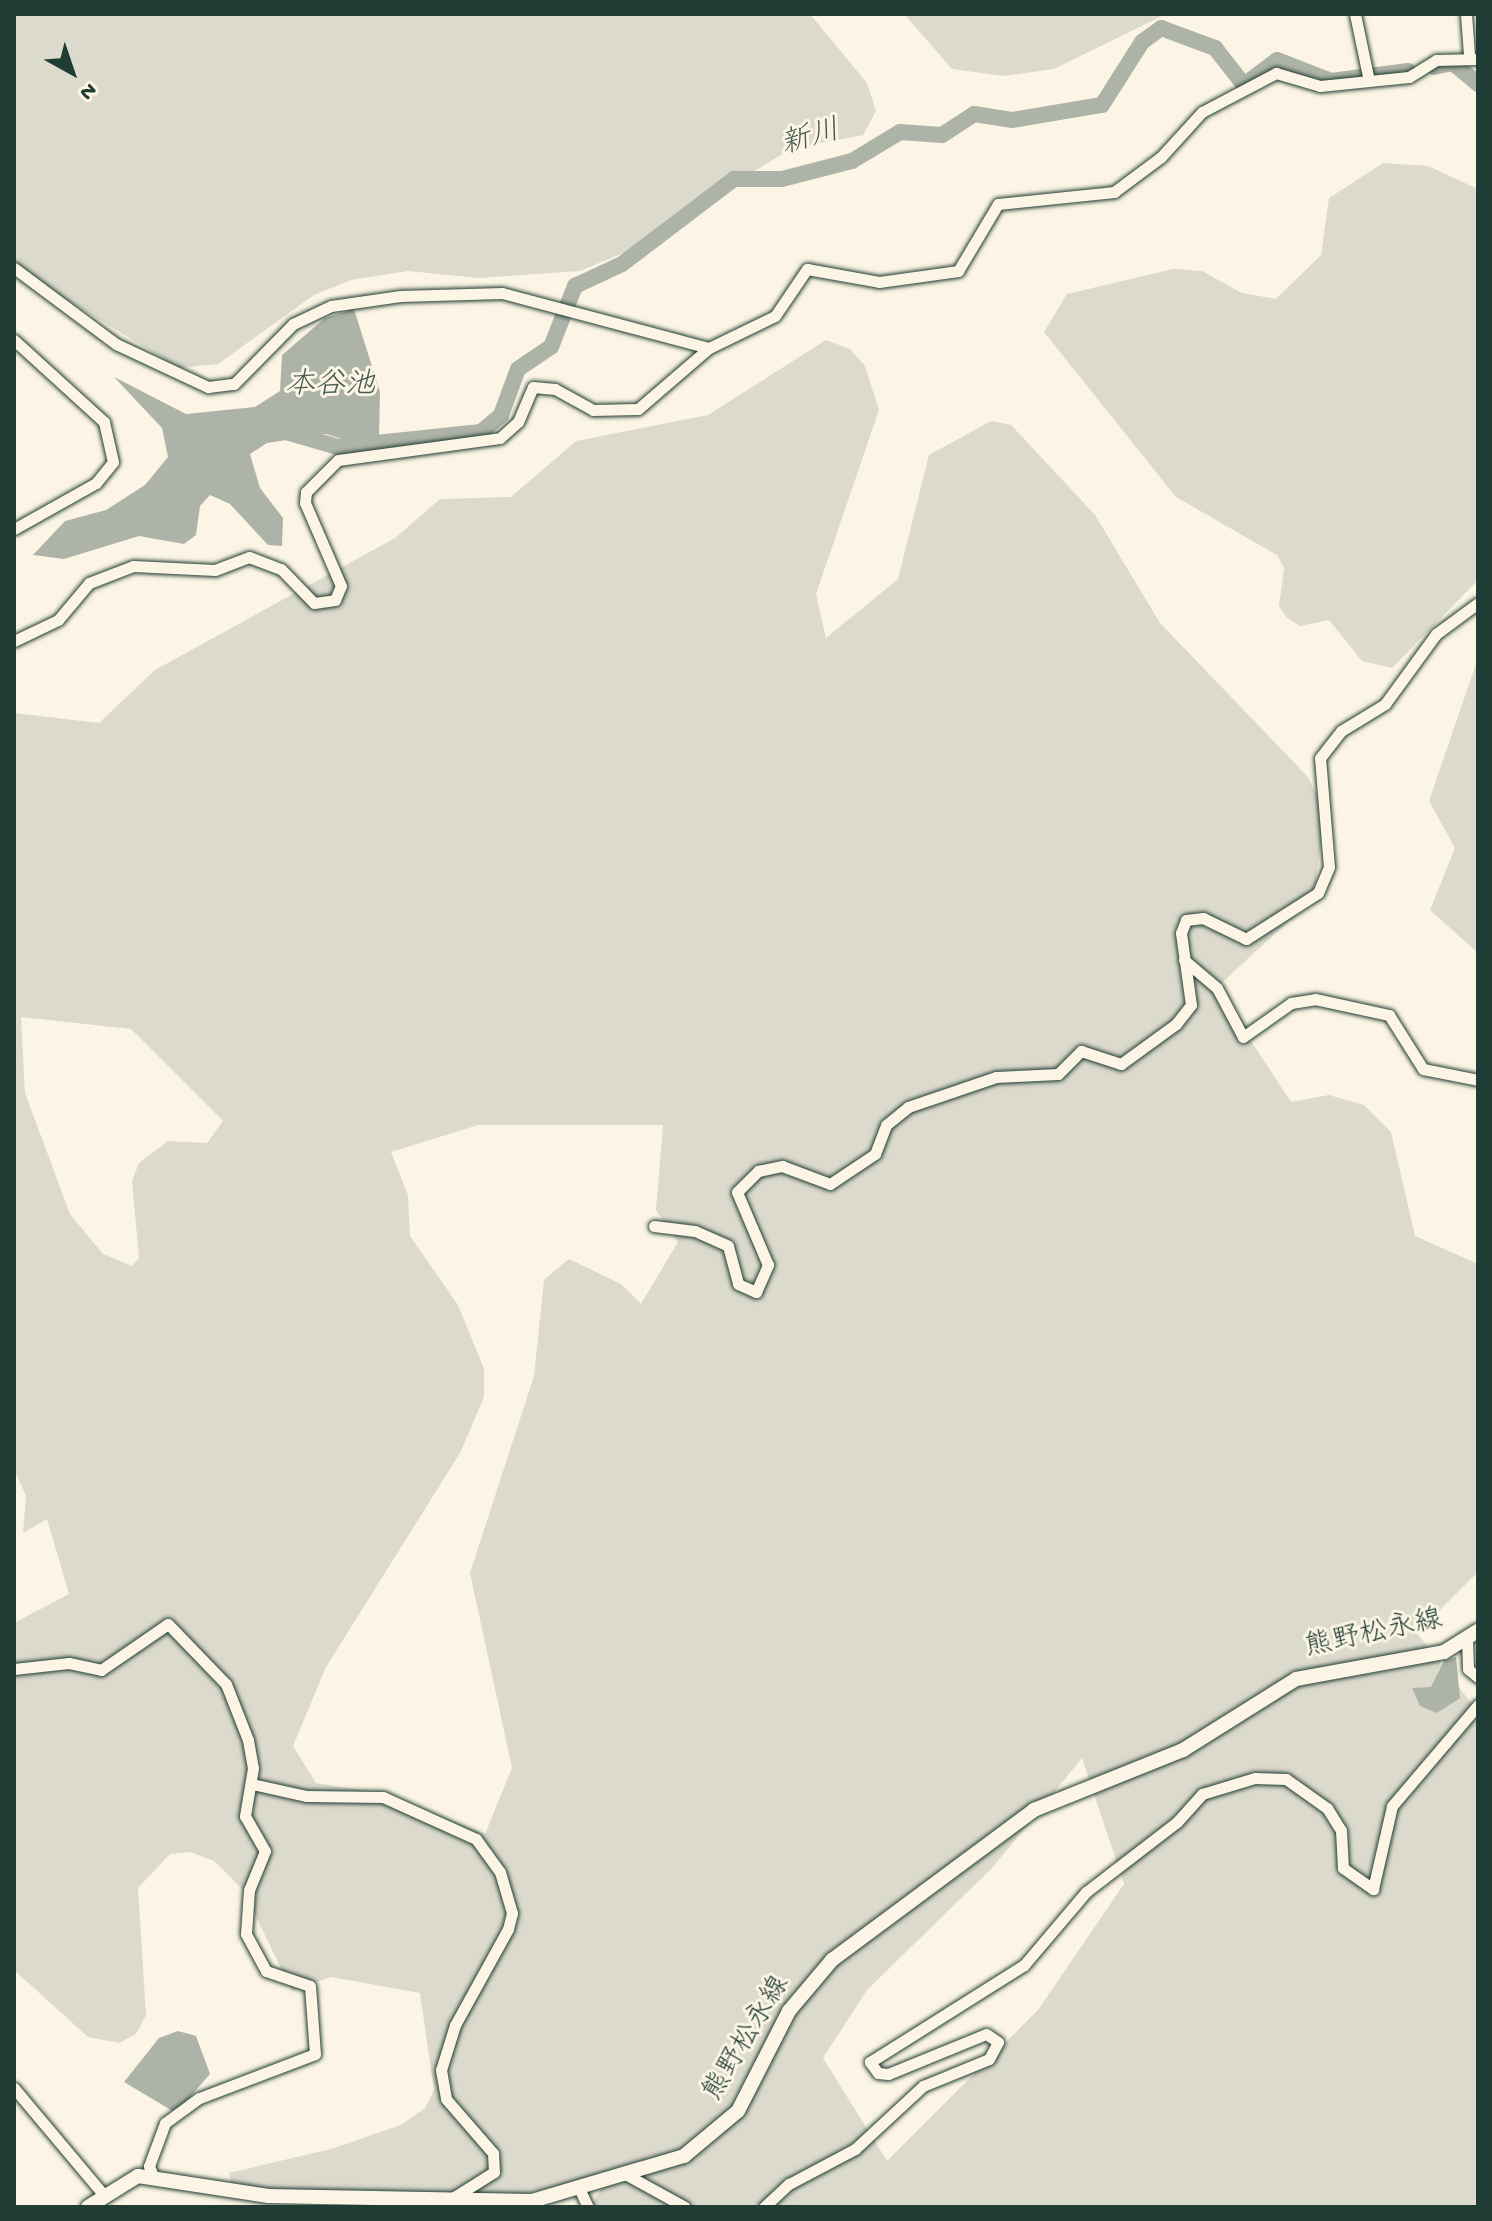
<!DOCTYPE html>
<meta charset="utf-8">
<style>
body{margin:0}
#map{position:relative;width:1492px;height:2221px;overflow:hidden;background:#fcf5e5;font-family:"Gochi Hand","Klee One",sans-serif}
div>[style]{position:absolute}
.green>*{inset:0;background:#dcdacc}
.water>*{inset:0;background:#aeb3a7}
.river>*{height:16px;margin:-8px;padding:0 8px;transform-origin:8px;border-radius:8px;background:#aeb3a7}
.roads{filter:drop-shadow(0 0 2px #1f3d34) drop-shadow(0 0 2px #1f3d34)}
.minor>*{height:11px;margin:-5.5px;padding:0 5.5px;transform-origin:5.5px;border-radius:5.5px;background:#fcf5e5}
.major>*{height:14px;margin:-7px;padding:0 7px;transform-origin:7px;border-radius:7px;background:#fcf5e5}
span{translate:-50% -50%;white-space:nowrap;text-align:center;line-height:1.15;-webkit-text-stroke:6px #fcf5e5;paint-order:stroke}
.street-label{font-size:28px;color:#1f3d34}
.water-label{font-size:30px;color:#435a51;font-style:italic}
.frame{position:absolute;inset:0;border:16px solid #1f3d34;pointer-events:none}
.north{position:absolute;left:32px;top:32px;width:80px;height:80px;-webkit-text-stroke:6px #fcf5e5;paint-order:stroke;rotate:140deg;font-size:22px;font-weight:700;line-height:32px;text-align:center;color:#1f3d34}
.north::after{content:'';display:block;margin:auto;width:28px;height:36px;background:#1f3d34;clip-path:polygon(50% 0,100% 100%,50% 72%,0 100%)}
</style>
<div id="map">
<div class="green">
<i style="clip-path:polygon(14px 14px,810px 14px,867px 83px,876px 111px,863px 135px,793px 148px,695px 206px,659px 238px,580px 271px,479px 278px,408px 271px,351px 280px,314px 295px,218px 364px,179px 368px,14px 268px)"></i>
<i style="clip-path:polygon(904px 14px,1166px 14px,1054px 69px,1004px 76px,952px 69px)"></i>
<i style="clip-path:polygon(1383px 163px,1428px 166px,1478px 189px,1478px 580px,1392px 668px,1362px 661px,1329px 620px,1300px 626px,1287px 618px,1279px 606px,1284px 568px,1277px 555px,1176px 497px,1044px 332px,1067px 294px,1173px 269px,1202px 271px,1242px 293px,1276px 299px,1321px 255px,1329px 198px)"></i>
<i style="clip-path:polygon(evenodd,826px 340px,850px 349px,865px 366px,879px 410px,816px 594px,826px 638px,898px 579px,929px 455px,991px 421px,1011px 425px,1095px 515px,1160px 623px,1307px 776px,1325px 809px,1314px 898px,1216px 988px,1291px 1102px,1329px 1095px,1364px 1105px,1391px 1132px,1415px 1236px,1478px 1264px,1478px 1572px,1417px 1633px,1478px 1712px,1478px 2207px,590px 2207px,611px 2173px,507px 2198px,333px 2196px,232px 2185px,229px 2173px,331px 2149px,401px 2125px,425px 2108px,434px 2090px,420px 1993px,331px 1977px,292px 1991px,243px 1890px,214px 1861px,190px 1852px,170px 1854px,138px 1888px,146px 2015px,136px 2034px,119px 2043px,88px 2037px,14px 1970px,14px 1623px,69px 1594px,47px 1519px,23px 1533px,26px 1496px,14px 1469px,14px 713px,99px 723px,155px 670px,395px 538px,440px 499px,511px 497px,576px 441px,708px 415px,826px 340px,21px 1017px,131px 1029px,223px 1121px,207px 1143px,168px 1141px,139px 1163px,132px 1181px,139px 1258px,132px 1266px,103px 1254px,70px 1214px,25px 1093px,21px 1017px,826px 340px,478px 1125px,663px 1125px,656px 1210px,678px 1242px,641px 1304px,621px 1284px,569px 1259px,544px 1280px,534px 1376px,470px 1573px,512px 1768px,485px 1834px,384px 1794px,316px 1783px,293px 1746px,326px 1667px,460px 1453px,484px 1397px,484px 1369px,458px 1305px,410px 1236px,408px 1195px,391px 1152px,478px 1125px,826px 340px,1082px 1758px,1124px 1884px,1038px 2010px,887px 2161px,823px 2058px,867px 1990px,993px 1867px,1082px 1758px)"></i>
<i style="clip-path:polygon(1478px 658px,1478px 953px,1430px 910px,1455px 848px,1429px 801px)"></i>
</div>
<div class="water">
<i style="clip-path:polygon(354px 309px,380px 392px,379px 436px,354px 443px,326px 434px,267px 443px,250px 454px,260px 488px,283px 518px,282px 546px,268px 545px,230px 504px,210px 495px,200px 506px,196px 535px,184px 544px,139px 536px,64px 559px,33px 555px,65px 521px,106px 510px,145px 485px,168px 457px,162px 428px,114px 377px,186px 414px,255px 407px,280px 391px,282px 355px,325px 318px)"></i>
<i style="clip-path:polygon(1456px 1657px,1460px 1698px,1437px 1713px,1420px 1706px,1412px 1688px,1431px 1687px,1444px 1661px)"></i>
<i style="clip-path:polygon(178px 2031px,196px 2036px,210px 2074px,176px 2113px,124px 2082px,159px 2038px)"></i>
</div>
<div class="river">
<i style="left:1434px;top:67px;width:19px;rotate:-12deg"></i>
<i style="left:1453px;top:63px;width:33px;rotate:40deg"></i>
<i style="left:286px;top:432px;width:54px;rotate:16.1deg"></i>
<i style="left:338px;top:447px;width:144px;rotate:-6deg"></i>
<i style="left:481px;top:432px;width:26px;rotate:-40deg"></i>
<i style="left:501px;top:415px;width:49px;rotate:-69.7deg"></i>
<i style="left:518px;top:369px;width:40px;rotate:-34deg"></i>
<i style="left:551px;top:347px;width:66px;rotate:-68.5deg"></i>
<i style="left:575px;top:286px;width:52px;rotate:-25.1deg"></i>
<i style="left:622px;top:264px;width:141px;rotate:-37.2deg"></i>
<i style="left:734px;top:179px;width:48px"></i>
<i style="left:782px;top:179px;width:72px;rotate:-14.4deg"></i>
<i style="left:852px;top:161px;width:56px;rotate:-31.1deg"></i>
<i style="left:900px;top:132px;width:42px;rotate:4.1deg"></i>
<i style="left:942px;top:135px;width:38px;rotate:-33deg"></i>
<i style="left:974px;top:114px;width:38px;rotate:9deg"></i>
<i style="left:1012px;top:120px;width:91px;rotate:-9.5deg"></i>
<i style="left:1102px;top:105px;width:75px;rotate:-57.6deg"></i>
<i style="left:1142px;top:42px;width:24px;rotate:-36deg"></i>
<i style="left:1161px;top:28px;width:58px;rotate:20.3deg"></i>
<i style="left:1215px;top:48px;width:47px;rotate:51.9deg"></i>
<i style="left:1244px;top:85px;width:41px;rotate:-37.1deg"></i>
<i style="left:1277px;top:60px;width:58px;rotate:21.3deg"></i>
<i style="left:1331px;top:81px;width:78px;rotate:-7.4deg"></i>
</div>
<div class="roads">
<div class="minor">
<i style="left:1355px;top:14px;width:68px;rotate:78.2deg"></i>
<i style="left:1466px;top:14px;width:41px;rotate:85.8deg"></i>
<i style="left:14px;top:268px;width:127px;rotate:36.7deg"></i>
<i style="left:116px;top:344px;width:102px;rotate:25.1deg"></i>
<i style="left:208px;top:387px;width:26px;rotate:-7deg"></i>
<i style="left:234px;top:384px;width:84px;rotate:-45.5deg"></i>
<i style="left:293px;top:324px;width:42px;rotate:-25.3deg"></i>
<i style="left:331px;top:306px;width:70px;rotate:-8.2deg"></i>
<i style="left:400px;top:296px;width:102px;rotate:-1.7deg"></i>
<i style="left:502px;top:293px;width:214px;rotate:14.9deg"></i>
<i style="left:14px;top:340px;width:122px;rotate:42.3deg"></i>
<i style="left:104px;top:422px;width:41px;rotate:77.3deg"></i>
<i style="left:113px;top:462px;width:27px;rotate:129deg"></i>
<i style="left:96px;top:483px;width:94px;rotate:150.7deg"></i>
<i style="left:14px;top:641px;width:49px;rotate:-25.5deg"></i>
<i style="left:58px;top:620px;width:48px;rotate:-50deg"></i>
<i style="left:89px;top:583px;width:47px;rotate:-21.1deg"></i>
<i style="left:133px;top:566px;width:82px;rotate:2.8deg"></i>
<i style="left:215px;top:570px;width:36px;rotate:-21deg"></i>
<i style="left:249px;top:557px;width:34px;rotate:21deg"></i>
<i style="left:281px;top:569px;width:47px;rotate:45.9deg"></i>
<i style="left:314px;top:603px;width:21px;rotate:-8deg"></i>
<i style="left:335px;top:600px;width:15px;rotate:-67deg"></i>
<i style="left:341px;top:586px;width:90px;rotate:-113.4deg"></i>
<i style="left:305px;top:503px;width:11px;rotate:-85deg"></i>
<i style="left:306px;top:492px;width:45px;rotate:-45deg"></i>
<i style="left:338px;top:460px;width:163px;rotate:-7.7deg"></i>
<i style="left:500px;top:438px;width:24px;rotate:-42deg"></i>
<i style="left:518px;top:422px;width:38px;rotate:-67deg"></i>
<i style="left:533px;top:387px;width:22px;rotate:5deg"></i>
<i style="left:555px;top:389px;width:43px;rotate:28.9deg"></i>
<i style="left:593px;top:410px;width:45px;rotate:-1.3deg"></i>
<i style="left:638px;top:409px;width:94px;rotate:-40.7deg"></i>
<i style="left:709px;top:348px;width:73px;rotate:-25.9deg"></i>
<i style="left:775px;top:316px;width:57px;rotate:-55.8deg"></i>
<i style="left:807px;top:269px;width:73px;rotate:10.2deg"></i>
<i style="left:879px;top:282px;width:80px;rotate:-7.9deg"></i>
<i style="left:958px;top:271px;width:78px;rotate:-59.2deg"></i>
<i style="left:998px;top:204px;width:117px;rotate:-5.9deg"></i>
<i style="left:1114px;top:192px;width:59px;rotate:-36.7deg"></i>
<i style="left:1161px;top:157px;width:61px;rotate:-47.7deg"></i>
<i style="left:1202px;top:112px;width:84px;rotate:-27.8deg"></i>
<i style="left:1276px;top:73px;width:46px;rotate:16.5deg"></i>
<i style="left:1320px;top:86px;width:89px;rotate:-5.8deg"></i>
<i style="left:1409px;top:77px;width:32px;rotate:-32deg"></i>
<i style="left:1436px;top:60px;width:42px;rotate:-1.4deg"></i>
<i style="left:1184px;top:960px;width:43px;rotate:40.3deg"></i>
<i style="left:1217px;top:988px;width:55px;rotate:62deg"></i>
<i style="left:1243px;top:1037px;width:59px;rotate:-35.3deg"></i>
<i style="left:1291px;top:1003px;width:24px;rotate:-9deg"></i>
<i style="left:1315px;top:999px;width:76px;rotate:12.2deg"></i>
<i style="left:1389px;top:1015px;width:64px;rotate:57.8deg"></i>
<i style="left:1423px;top:1069px;width:56px;rotate:11.3deg"></i>
<i style="left:654px;top:1226px;width:41px;rotate:7deg"></i>
<i style="left:695px;top:1231px;width:36px;rotate:24deg"></i>
<i style="left:728px;top:1246px;width:39px;rotate:75deg"></i>
<i style="left:738px;top:1284px;width:20px;rotate:24deg"></i>
<i style="left:756px;top:1292px;width:30px;rotate:-66deg"></i>
<i style="left:768px;top:1265px;width:79px;rotate:-113deg"></i>
<i style="left:737px;top:1192px;width:30px;rotate:-45deg"></i>
<i style="left:758px;top:1171px;width:25px;rotate:-12deg"></i>
<i style="left:782px;top:1166px;width:51px;rotate:20.6deg"></i>
<i style="left:830px;top:1184px;width:54px;rotate:-33.7deg"></i>
<i style="left:875px;top:1154px;width:31px;rotate:-69deg"></i>
<i style="left:886px;top:1125px;width:28px;rotate:-39deg"></i>
<i style="left:908px;top:1107px;width:93px;rotate:-18.8deg"></i>
<i style="left:996px;top:1077px;width:62px;rotate:-2.8deg"></i>
<i style="left:1058px;top:1074px;width:33px;rotate:-45deg"></i>
<i style="left:1081px;top:1051px;width:42px;rotate:18deg"></i>
<i style="left:1121px;top:1064px;width:68px;rotate:-36deg"></i>
<i style="left:1176px;top:1024px;width:24px;rotate:-52deg"></i>
<i style="left:1191px;top:1005px;width:73px;rotate:-97.9deg"></i>
<i style="left:1181px;top:933px;width:14px;rotate:-69deg"></i>
<i style="left:1186px;top:920px;width:17px;rotate:-7deg"></i>
<i style="left:1203px;top:918px;width:48px;rotate:26deg"></i>
<i style="left:1246px;top:939px;width:85px;rotate:-32.6deg"></i>
<i style="left:1318px;top:893px;width:28px;rotate:-67deg"></i>
<i style="left:1329px;top:867px;width:109px;rotate:-94.7deg"></i>
<i style="left:1320px;top:758px;width:34px;rotate:-52deg"></i>
<i style="left:1341px;top:731px;width:52px;rotate:-31.5deg"></i>
<i style="left:1385px;top:704px;width:87px;rotate:-53.9deg"></i>
<i style="left:1436px;top:634px;width:52px;rotate:-36.4deg"></i>
<i style="left:1467px;top:1639px;width:30px;rotate:88deg"></i>
<i style="left:1468px;top:1669px;width:13px;rotate:39deg"></i>
<i style="left:14px;top:1669px;width:55px;rotate:-6.2deg"></i>
<i style="left:69px;top:1663px;width:33px;rotate:12deg"></i>
<i style="left:101px;top:1670px;width:81px;rotate:-34.5deg"></i>
<i style="left:168px;top:1624px;width:83px;rotate:46deg"></i>
<i style="left:226px;top:1684px;width:60px;rotate:68.6deg"></i>
<i style="left:248px;top:1740px;width:28px;rotate:80deg"></i>
<i style="left:253px;top:1768px;width:49px;rotate:99.5deg"></i>
<i style="left:245px;top:1816px;width:40px;rotate:60.3deg"></i>
<i style="left:265px;top:1851px;width:42px;rotate:112.3deg"></i>
<i style="left:249px;top:1890px;width:44px;rotate:93.9deg"></i>
<i style="left:246px;top:1934px;width:42px;rotate:61.6deg"></i>
<i style="left:266px;top:1971px;width:46px;rotate:18.8deg"></i>
<i style="left:310px;top:1986px;width:68px;rotate:85.8deg"></i>
<i style="left:315px;top:2054px;width:124px;rotate:159.2deg"></i>
<i style="left:199px;top:2098px;width:42px;rotate:143.7deg"></i>
<i style="left:165px;top:2123px;width:46px;rotate:110.4deg"></i>
<i style="left:149px;top:2166px;width:11px;rotate:68deg"></i>
<i style="left:252px;top:1784px;width:55px;rotate:12.5deg"></i>
<i style="left:306px;top:1796px;width:77px;rotate:0.7deg"></i>
<i style="left:383px;top:1797px;width:102px;rotate:24.3deg"></i>
<i style="left:476px;top:1839px;width:41px;rotate:54deg"></i>
<i style="left:500px;top:1872px;width:43px;rotate:73.7deg"></i>
<i style="left:512px;top:1913px;width:16px;rotate:104deg"></i>
<i style="left:508px;top:1929px;width:110px;rotate:118.9deg"></i>
<i style="left:455px;top:2025px;width:47px;rotate:107.3deg"></i>
<i style="left:441px;top:2070px;width:29px;rotate:80deg"></i>
<i style="left:446px;top:2099px;width:72px;rotate:49deg"></i>
<i style="left:493px;top:2153px;width:19px;rotate:87deg"></i>
<i style="left:494px;top:2172px;width:54px;rotate:147.8deg"></i>
<i style="left:14px;top:2088px;width:137px;rotate:50deg"></i>
<i style="left:625px;top:2174px;width:68px;rotate:28.8deg"></i>
<i style="left:579px;top:2188px;width:21px;rotate:65deg"></i>
<i style="left:764px;top:2207px;width:34px;rotate:-43deg"></i>
<i style="left:789px;top:2184px;width:75px;rotate:-27.9deg"></i>
<i style="left:855px;top:2149px;width:93px;rotate:-42.8deg"></i>
<i style="left:923px;top:2086px;width:71px;rotate:-22.2deg"></i>
<i style="left:989px;top:2059px;width:19px;rotate:-62deg"></i>
<i style="left:998px;top:2042px;width:14px;rotate:-146deg"></i>
<i style="left:986px;top:2034px;width:106px;rotate:157.8deg"></i>
<i style="left:888px;top:2074px;width:10px;rotate:-174deg"></i>
<i style="left:878px;top:2073px;width:14px;rotate:-126deg"></i>
<i style="left:870px;top:2062px;width:182px;rotate:-32.2deg"></i>
<i style="left:1024px;top:1965px;width:96px;rotate:-49.7deg"></i>
<i style="left:1086px;top:1892px;width:115px;rotate:-37.6deg"></i>
<i style="left:1177px;top:1822px;width:38px;rotate:-48deg"></i>
<i style="left:1202px;top:1794px;width:55px;rotate:-16.8deg"></i>
<i style="left:1255px;top:1778px;width:31px;rotate:2deg"></i>
<i style="left:1286px;top:1779px;width:50px;rotate:35.3deg"></i>
<i style="left:1327px;top:1808px;width:26px;rotate:58deg"></i>
<i style="left:1341px;top:1830px;width:38px;rotate:87deg"></i>
<i style="left:1343px;top:1868px;width:37px;rotate:35deg"></i>
<i style="left:1373px;top:1889px;width:85px;rotate:-77.1deg"></i>
<i style="left:1392px;top:1806px;width:133px;rotate:-49.6deg"></i>
</div>
<div class="major">
<i style="left:88px;top:2207px;width:59px;rotate:-31.8deg"></i>
<i style="left:138px;top:2176px;width:132px;rotate:8.7deg"></i>
<i style="left:268px;top:2196px;width:264px;rotate:1.1deg"></i>
<i style="left:532px;top:2201px;width:159px;rotate:-16.5deg"></i>
<i style="left:684px;top:2156px;width:70px;rotate:-39.8deg"></i>
<i style="left:738px;top:2111px;width:112px;rotate:-63deg"></i>
<i style="left:789px;top:2011px;width:67px;rotate:-49.9deg"></i>
<i style="left:832px;top:1960px;width:252px;rotate:-36.6deg"></i>
<i style="left:1034px;top:1810px;width:161px;rotate:-21.9deg"></i>
<i style="left:1183px;top:1750px;width:133px;rotate:-32.1deg"></i>
<i style="left:1296px;top:1679px;width:150px;rotate:-10.3deg"></i>
<i style="left:1444px;top:1652px;width:40px;rotate:-32deg"></i>
</div>
</div>
<div class="street-label">
<span style="left:1374px;top:1635px;rotate:-12deg">熊野松永線</span>
<span style="left:748px;top:2039px;rotate:-59deg">熊野松永線</span>
</div>
<div class="water-label">
<span style="left:811px;top:140px;rotate:-16deg">新川</span>
<span style="left:330px;top:387px">本谷池</span>
</div>
<div class="frame"></div>
<div class="north">N</div>
</div>
